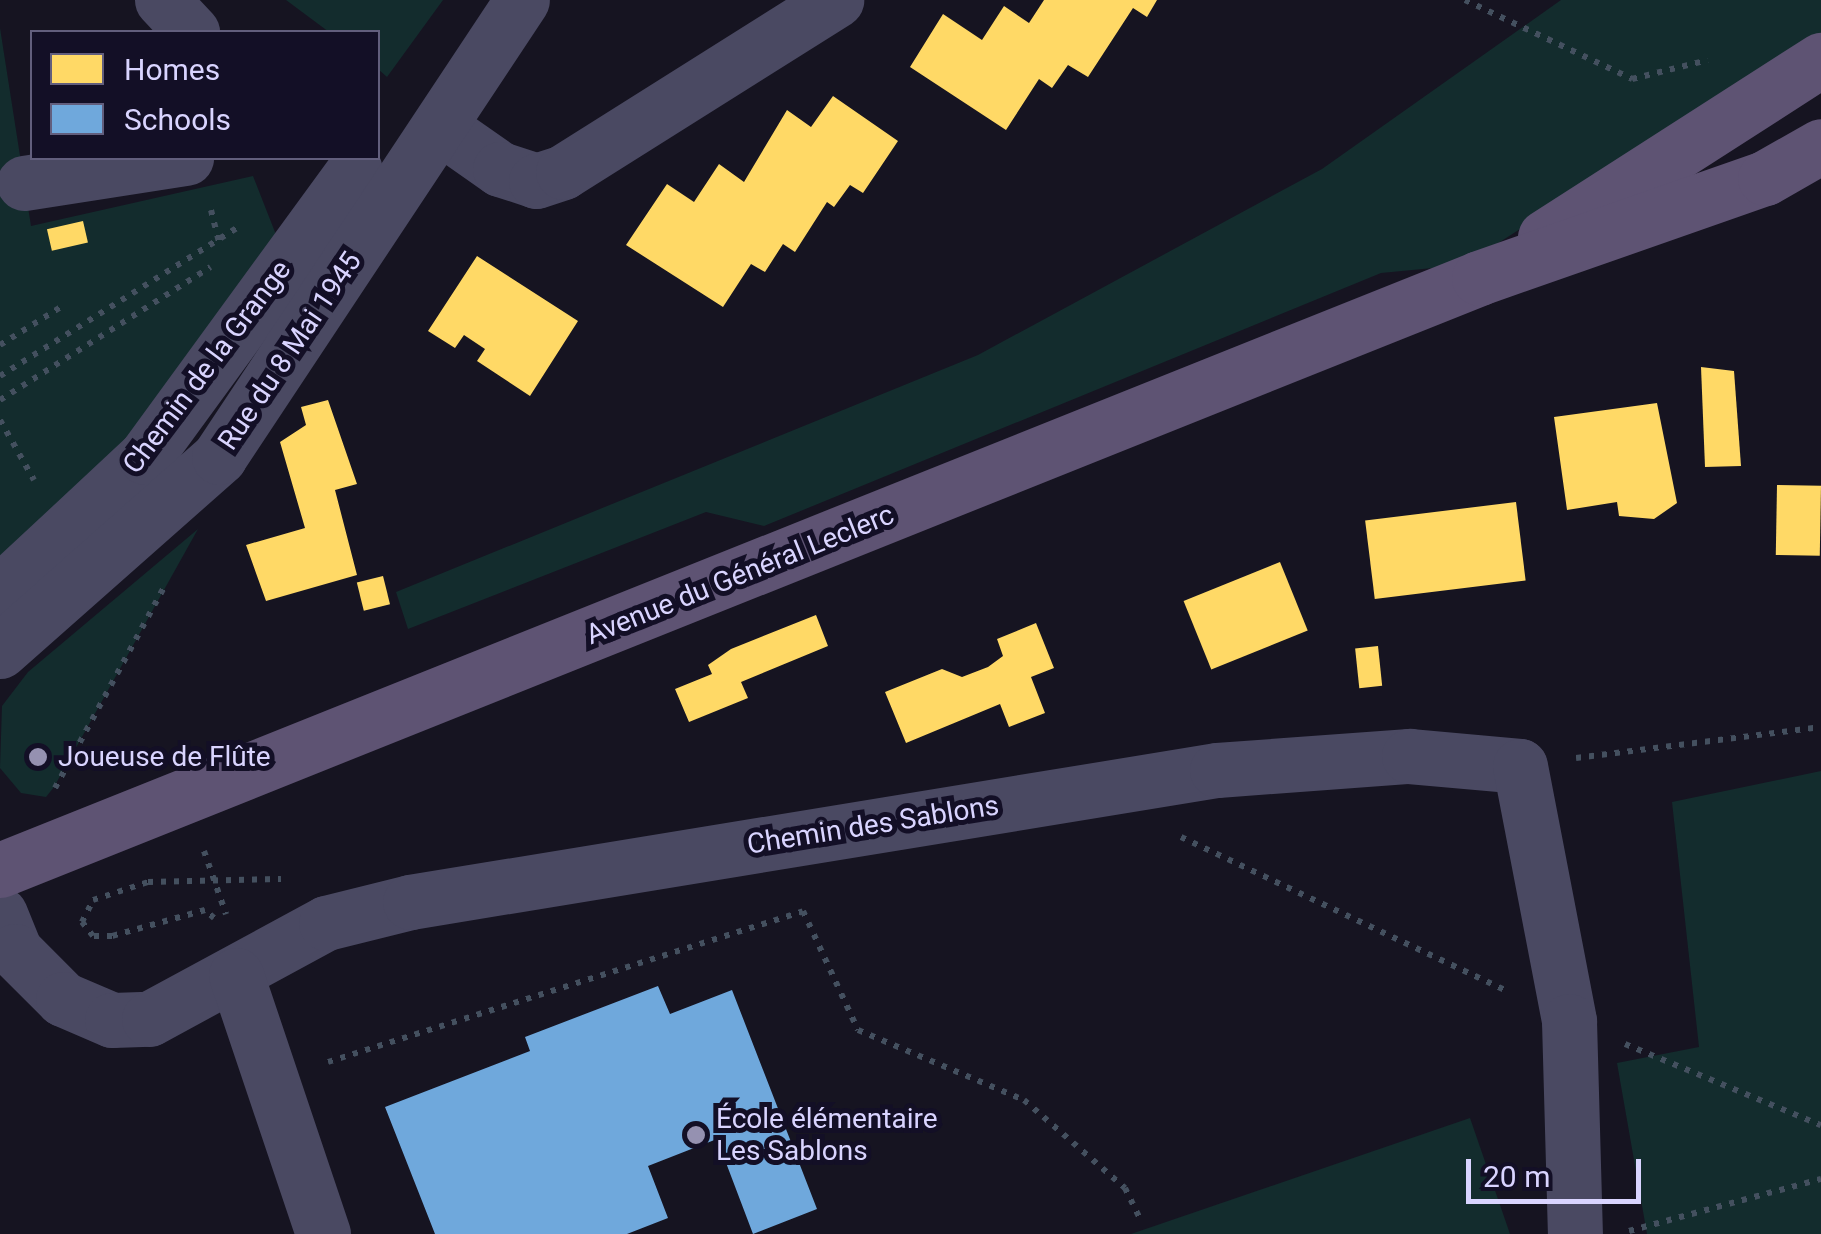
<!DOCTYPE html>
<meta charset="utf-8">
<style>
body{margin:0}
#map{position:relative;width:1821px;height:1234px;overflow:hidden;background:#161421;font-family:Roboto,sans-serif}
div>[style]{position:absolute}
.green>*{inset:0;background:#132c2d}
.homes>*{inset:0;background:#ffd966;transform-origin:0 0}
.schools>*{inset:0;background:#6fa8dc}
.path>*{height:6px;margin-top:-3px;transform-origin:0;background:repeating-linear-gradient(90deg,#44505f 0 5px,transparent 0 13px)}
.minor>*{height:55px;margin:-27.5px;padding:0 27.5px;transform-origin:27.5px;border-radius:27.5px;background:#4a4962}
.major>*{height:55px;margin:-27.5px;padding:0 27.5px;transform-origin:27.5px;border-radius:27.5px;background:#5e5373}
.dots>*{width:28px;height:28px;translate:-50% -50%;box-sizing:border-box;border:5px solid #130f26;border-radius:50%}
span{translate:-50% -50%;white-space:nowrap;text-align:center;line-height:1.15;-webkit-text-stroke:10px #130f26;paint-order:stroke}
.street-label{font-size:28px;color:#d9d4ff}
.poi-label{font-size:28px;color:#d9d4ff}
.left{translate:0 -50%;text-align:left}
.legend{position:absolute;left:30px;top:30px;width:350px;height:130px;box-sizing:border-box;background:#130f26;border:2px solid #625e7d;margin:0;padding:12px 18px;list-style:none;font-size:30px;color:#d9d4ff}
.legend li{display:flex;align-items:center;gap:20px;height:50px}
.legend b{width:50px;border:2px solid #625e7d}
.scale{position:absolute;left:1466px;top:1159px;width:175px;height:45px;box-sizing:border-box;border:5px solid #d9d4ff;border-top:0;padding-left:12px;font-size:30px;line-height:35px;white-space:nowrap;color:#d9d4ff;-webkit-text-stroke:8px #130f26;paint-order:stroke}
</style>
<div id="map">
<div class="green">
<i style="clip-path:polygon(286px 0,443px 0,387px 77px,378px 69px,378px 32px,329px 32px)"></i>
<i style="clip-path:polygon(1561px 0,1821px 0,1821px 36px,1464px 265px,1381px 273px,764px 526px,706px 512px,408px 629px,396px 592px,978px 355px,1322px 169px)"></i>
<i style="clip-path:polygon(0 28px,31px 226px,253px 176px,282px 250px,132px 450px,0 572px)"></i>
<i style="clip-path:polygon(198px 529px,54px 787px,46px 797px,21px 793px,0 768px,2px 706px,28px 672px)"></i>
<i style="clip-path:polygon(1821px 771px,1821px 1234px,1647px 1234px,1617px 1063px,1699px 1047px,1672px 802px)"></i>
<i style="clip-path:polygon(1470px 1118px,1510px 1234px,1131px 1234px)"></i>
</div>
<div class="homes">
<i style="clip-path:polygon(1044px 0,1157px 0,1147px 17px,1133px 8px,1088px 77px,1068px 65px,1052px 88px,1039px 79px,1006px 130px,910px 67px,943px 14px,982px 40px,1004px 6px,1029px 23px)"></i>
<i style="clip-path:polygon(833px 96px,898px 141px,863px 193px,850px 185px,834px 207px,827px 202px,795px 252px,783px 244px,765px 272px,751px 264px,723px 307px,626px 245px,667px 184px,694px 202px,719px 164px,744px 182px,787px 110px,811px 127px)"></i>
<i style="left:83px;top:221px;width:22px;height:37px;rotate:77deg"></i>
<i style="clip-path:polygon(477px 256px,578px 321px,530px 396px,477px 361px,485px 349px,464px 335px,455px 348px,428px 331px)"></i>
<i style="clip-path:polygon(1701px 367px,1734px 371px,1741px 466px,1705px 467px)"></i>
<i style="clip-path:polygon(328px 400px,357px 484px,335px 490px,357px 575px,266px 601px,246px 545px,305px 528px,280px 442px,306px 425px,301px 407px)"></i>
<i style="clip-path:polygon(1657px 403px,1677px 503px,1654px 519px,1619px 516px,1617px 502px,1567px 510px,1554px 417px)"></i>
<i style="left:1777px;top:485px;width:44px;height:70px;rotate:1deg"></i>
<i style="left:1516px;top:502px;width:79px;height:152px;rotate:83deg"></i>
<i style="left:1280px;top:562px;width:74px;height:104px;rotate:68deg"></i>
<i style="left:383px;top:576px;width:29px;height:27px;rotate:76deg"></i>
<i style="clip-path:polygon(816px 615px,828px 646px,741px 682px,748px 698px,689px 722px,675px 689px,712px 674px,708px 665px,731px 649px)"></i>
<i style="clip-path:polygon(1036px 623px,1054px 668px,1031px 677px,1045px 713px,1009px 727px,1000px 704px,906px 743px,885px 692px,942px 669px,962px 677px,988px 667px,1003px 656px,997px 639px)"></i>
<i style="left:1378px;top:646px;width:40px;height:23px;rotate:84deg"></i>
</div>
<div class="schools">
<i style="clip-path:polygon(658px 986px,670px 1014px,732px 990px,817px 1209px,753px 1234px,717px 1139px,648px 1166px,668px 1218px,627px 1234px,435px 1234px,385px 1107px,530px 1051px,525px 1037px)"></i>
</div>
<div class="path">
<i style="left:1465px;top:0;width:185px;rotate:25.3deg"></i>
<i style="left:1632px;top:79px;width:78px;rotate:-14deg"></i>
<i style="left:211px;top:210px;width:33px;rotate:76deg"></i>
<i style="left:0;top:345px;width:75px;rotate:-32deg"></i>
<i style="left:0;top:376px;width:279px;rotate:-32deg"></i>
<i style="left:0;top:400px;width:249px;rotate:-32.3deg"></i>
<i style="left:0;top:420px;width:69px;rotate:60.5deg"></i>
<i style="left:1576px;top:758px;width:247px;rotate:-7.2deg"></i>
<i style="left:55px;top:788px;width:231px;rotate:-61.5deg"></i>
<i style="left:1181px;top:837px;width:357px;rotate:25.3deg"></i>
<i style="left:204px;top:851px;width:67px;rotate:70.8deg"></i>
<i style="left:214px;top:918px;width:12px;rotate:-138deg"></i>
<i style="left:205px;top:910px;width:97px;rotate:164.4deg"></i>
<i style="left:112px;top:936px;width:19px;rotate:180deg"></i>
<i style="left:93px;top:936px;width:18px;rotate:-128deg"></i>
<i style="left:82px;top:922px;width:25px;rotate:-63deg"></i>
<i style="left:93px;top:900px;width:58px;rotate:-18.1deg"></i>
<i style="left:148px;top:882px;width:133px;rotate:-1.3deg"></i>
<i style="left:1625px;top:1044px;width:212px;rotate:22.5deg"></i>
<i style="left:328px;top:1062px;width:498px;rotate:-17.6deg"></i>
<i style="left:803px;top:911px;width:131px;rotate:65.2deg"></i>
<i style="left:858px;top:1030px;width:180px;rotate:22.9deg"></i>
<i style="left:1024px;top:1100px;width:134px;rotate:41.1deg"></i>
<i style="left:1125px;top:1188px;width:37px;rotate:64deg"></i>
<i style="left:1629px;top:1231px;width:199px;rotate:-15.2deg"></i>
</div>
<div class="minor">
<i style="left:162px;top:0;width:44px;rotate:46.8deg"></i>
<i style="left:440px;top:127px;width:73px;rotate:35deg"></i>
<i style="left:500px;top:169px;width:38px;rotate:18deg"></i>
<i style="left:536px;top:181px;width:28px;rotate:-18deg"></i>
<i style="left:563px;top:172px;width:323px;rotate:-32.2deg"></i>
<i style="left:24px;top:183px;width:164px;rotate:-8.8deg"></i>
<i style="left:0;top:592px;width:198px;rotate:-43deg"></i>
<i style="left:145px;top:457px;width:356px;rotate:-53.9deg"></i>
<i style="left:0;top:651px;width:293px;rotate:-41.5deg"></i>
<i style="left:219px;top:457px;width:548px;rotate:-56.45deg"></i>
<i style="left:0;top:914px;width:40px;rotate:68deg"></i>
<i style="left:15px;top:951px;width:68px;rotate:45deg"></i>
<i style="left:63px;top:999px;width:53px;rotate:23.2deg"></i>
<i style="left:112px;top:1020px;width:37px;rotate:-2deg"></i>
<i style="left:149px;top:1019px;width:201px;rotate:-28.5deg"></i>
<i style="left:326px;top:923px;width:87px;rotate:-14deg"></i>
<i style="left:410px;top:902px;width:818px;rotate:-9.29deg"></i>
<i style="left:1217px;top:770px;width:193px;rotate:-4.2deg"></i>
<i style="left:1409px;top:756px;width:111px;rotate:5.1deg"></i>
<i style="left:1520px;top:766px;width:260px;rotate:79.1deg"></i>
<i style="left:1569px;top:1021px;width:213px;rotate:88.4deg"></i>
<i style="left:236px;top:975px;width:273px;rotate:71.4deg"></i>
</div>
<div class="major">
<i style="left:1545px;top:237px;width:328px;rotate:-32.7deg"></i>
<i style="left:0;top:870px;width:1593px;rotate:-21.81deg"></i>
<i style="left:1479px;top:278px;width:303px;rotate:-19.3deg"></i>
<i style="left:1765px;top:178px;width:64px;rotate:-29.7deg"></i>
</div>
<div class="dots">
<i style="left:38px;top:757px;background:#9591b1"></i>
<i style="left:696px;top:1135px;background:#9591b1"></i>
</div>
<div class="street-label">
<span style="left:290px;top:351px;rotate:-56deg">Rue du 8 Mai 1945</span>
<span style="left:207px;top:367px;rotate:-53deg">Chemin de la Grange</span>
<span style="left:740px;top:575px;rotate:-22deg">Avenue du Général Leclerc</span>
<span style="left:873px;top:825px;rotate:-9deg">Chemin des Sablons</span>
</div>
<div class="poi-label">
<span class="left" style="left:58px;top:757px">Joueuse de Flûte</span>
<span class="left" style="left:716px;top:1135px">École élémentaire<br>Les Sablons</span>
</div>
<ul class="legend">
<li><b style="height:28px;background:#ffd966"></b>Homes</li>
<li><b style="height:28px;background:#6fa8dc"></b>Schools</li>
</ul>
<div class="scale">20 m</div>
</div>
